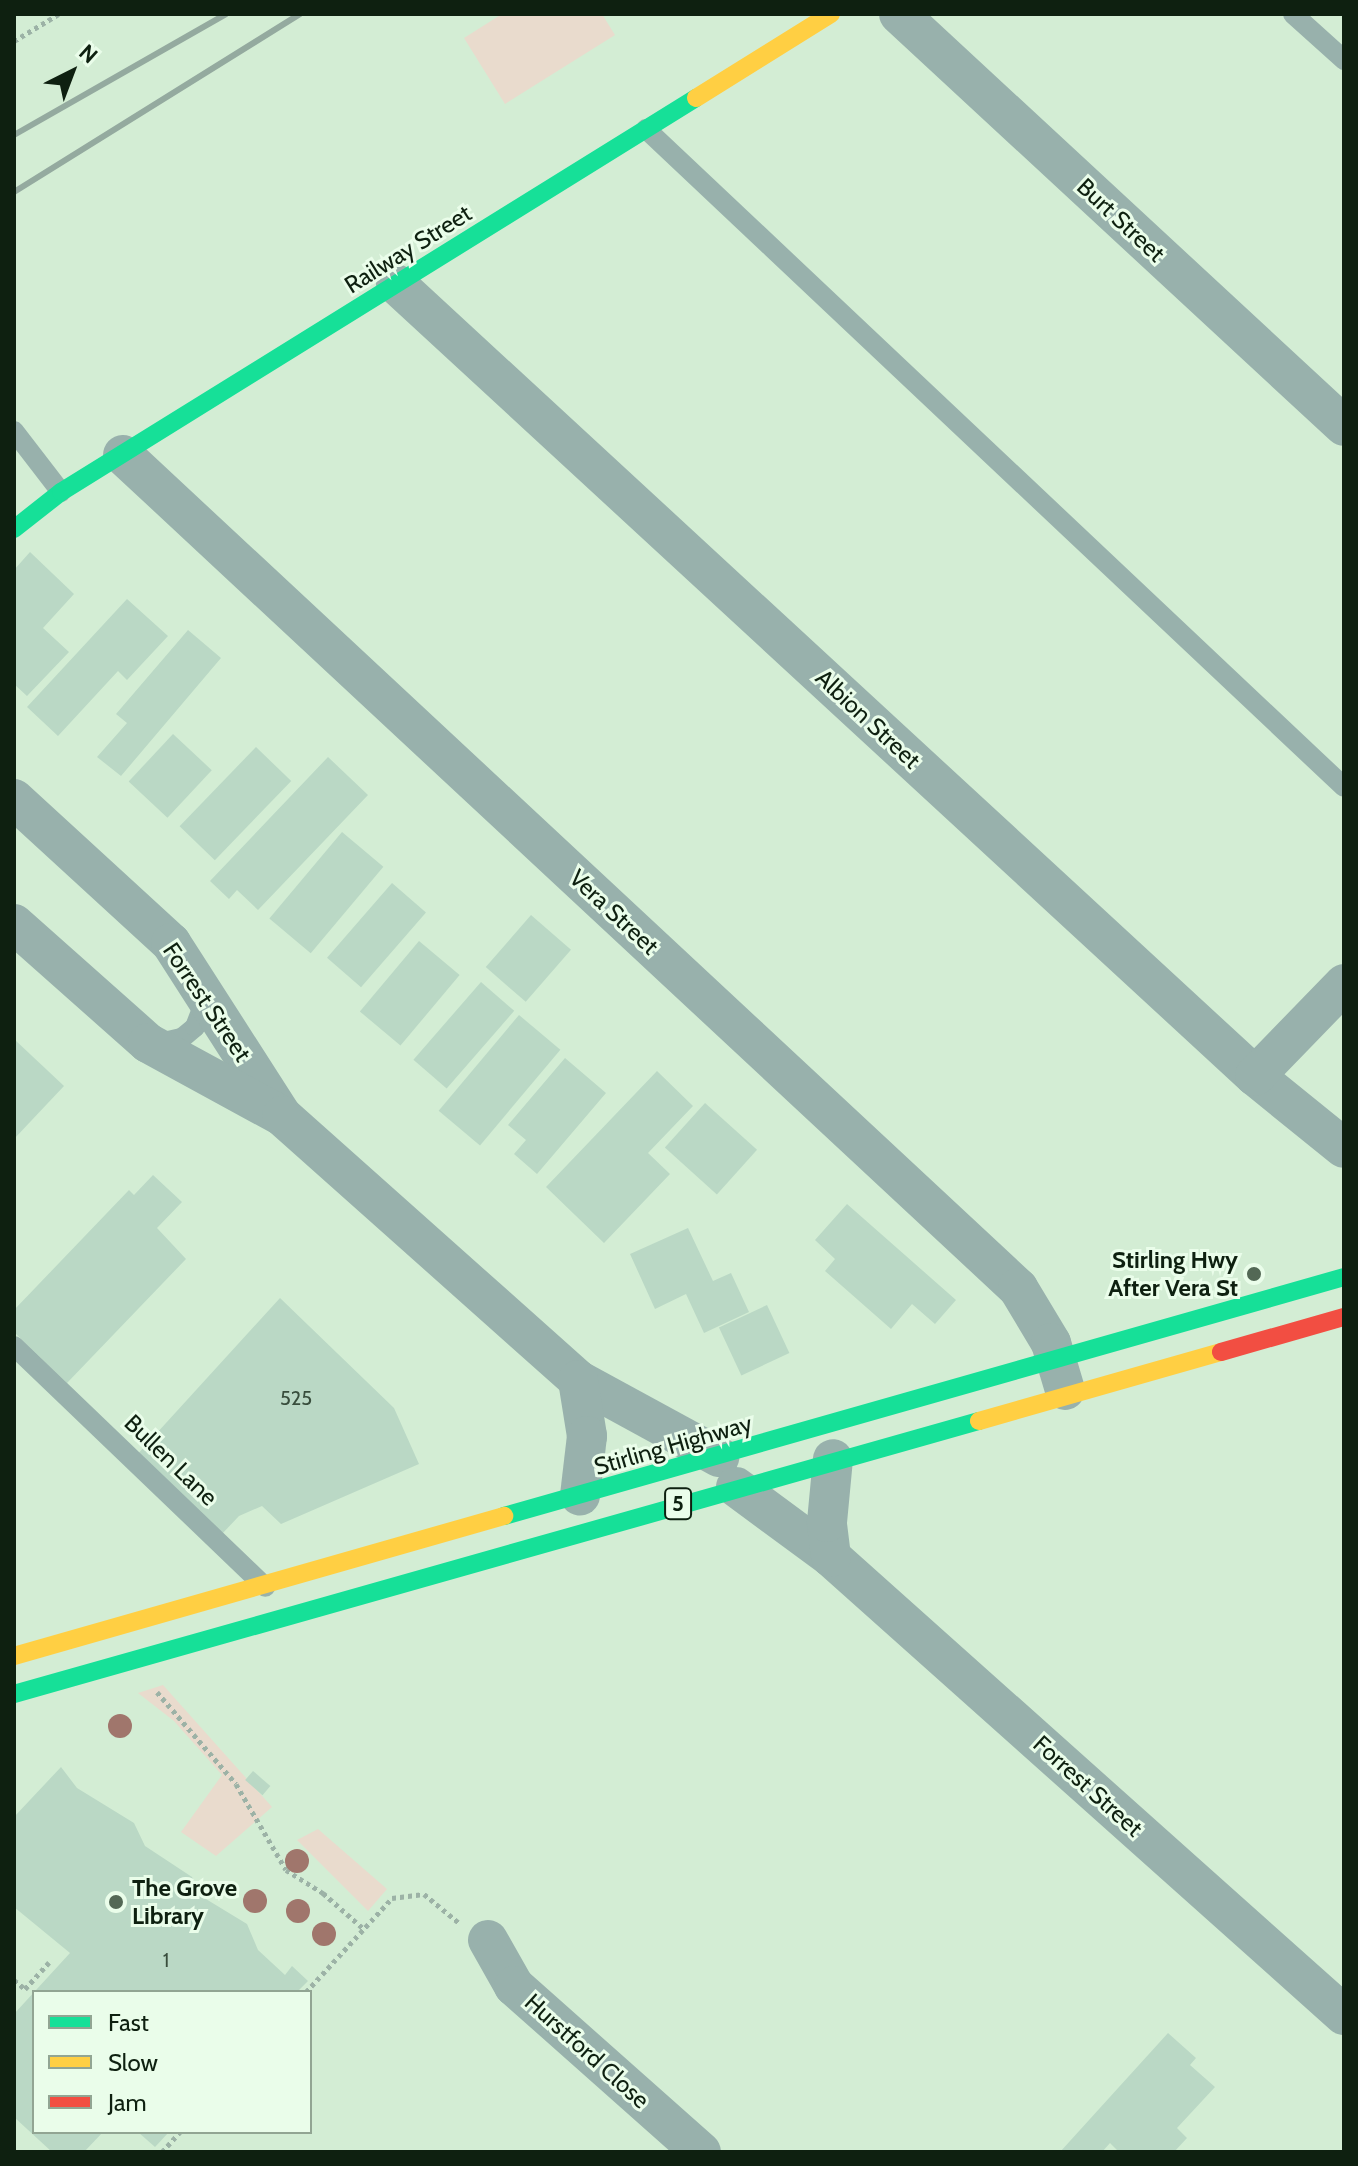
<!DOCTYPE html>
<style>
body{margin:0}
#map{position:relative;width:1358px;height:2166px;overflow:hidden;background:#d3edd4;font-family:Cabin,sans-serif}
div>[style]{position:absolute}
.green>*{inset:0;background:#e9dbcd}
.building>*{inset:0;background:#bad8c5;transform-origin:0 0}
.path>*{height:5px;margin-top:-2.5px;transform-origin:0;background:repeating-linear-gradient(90deg,#9cb2a6 0 4px,transparent 0 8px)}
.lane>*{height:20px;margin:-10px;padding:0 10px;transform-origin:10px;border-radius:10px;background:#98b1ac}
.street>*{height:40px;margin:-20px;padding:0 20px;transform-origin:20px;border-radius:20px;background:#98b1ac}
.fast>*{height:18px;margin:-9px;padding:0 9px;transform-origin:9px;border-radius:9px;background:#16e098}
.slow>*{height:18px;margin:-9px;padding:0 9px;transform-origin:9px;border-radius:9px;background:#ffcf43}
.jam>*{height:18px;margin:-9px;padding:0 9px;transform-origin:9px;border-radius:9px;background:#f24e42}
.rail>*{height:6px;margin:-3px;padding:0 3px;transform-origin:3px;border-radius:3px;background:#94aa9f}
.trees>*{width:24px;height:24px;margin:-12px;border-radius:50%;background:#a0766c}
.dots>*{width:22px;height:22px;translate:-50% -50%;box-sizing:border-box;border:4px solid #eafdea;border-radius:50%}
span{translate:-50% -50%;white-space:nowrap;text-align:center;line-height:1.15;-webkit-text-stroke:6px #eafdea;paint-order:stroke}
.number-label{font-size:20px;color:#394e3d}
.number-label span{-webkit-text-stroke-width:0}
.shield-label span{padding:2px 6px;background:#eafdea;border:2px solid;border-radius:6px;-webkit-text-stroke-width:0}
.shield-label{font-size:22px;color:#0e2010;font-weight:700}
.street-label{font-size:24px;color:#0e2010}
.poi-label{font-size:24px;color:#0e2010;font-weight:700}
.right{translate:-100% -50%;text-align:right}
.left{translate:0 -50%;text-align:left}
.frame{position:absolute;inset:0;border:16px solid #0e2010;pointer-events:none}
.legend{position:absolute;left:32px;top:1990px;width:280px;height:144px;box-sizing:border-box;background:#eafdea;border:2px solid #92a593;margin:0;padding:10px 14px;list-style:none;font-size:24px;color:#0e2010}
.legend li{display:flex;align-items:center;gap:16px;height:40px}
.legend b{width:40px;border:2px solid #92a593}
.north{position:absolute;left:32px;top:32px;width:80px;height:80px;-webkit-text-stroke:6px #eafdea;paint-order:stroke;rotate:42deg;font-size:22px;font-weight:700;line-height:32px;text-align:center;color:#0e2010}
.north::after{content:'';display:block;margin:auto;width:28px;height:36px;background:#0e2010;clip-path:polygon(50% 0,100% 100%,50% 72%,0 100%)}
</style>
<div id="map">
<div class="green">
<i style="clip-path:polygon(502px 14px,602px 14px,615px 35px,505px 104px,464px 38px)"></i>
<i style="clip-path:polygon(163px 1685px,272px 1807px,216px 1856px,181px 1832px,222px 1775px,174px 1721px,138px 1693px)"></i>
<i style="clip-path:polygon(318px 1829px,387px 1889px,368px 1911px,297px 1840px)"></i>
</div>
<div class="building">
<i style="clip-path:polygon(30px 552px,74px 594px,43px 628px,69px 652px,27px 696px,14px 684px,14px 570px)"></i>
<i style="clip-path:polygon(127px 599px,168px 636px,127px 680px,118px 671px,58px 736px,27px 707px)"></i>
<i style="clip-path:polygon(188px 630px,221px 658px,121px 776px,97px 757px,127px 723px,116px 714px)"></i>
<i style="left:173px;top:734px;width:53px;height:65px;rotate:43deg"></i>
<i style="left:256px;top:747px;width:49px;height:110px;rotate:44deg"></i>
<i style="clip-path:polygon(328px 757px,368px 795px,258px 910px,237px 890px,229px 899px,210px 881px)"></i>
<i style="left:342px;top:832px;width:54px;height:113px;rotate:40deg"></i>
<i style="left:392px;top:883px;width:45px;height:99px;rotate:41deg"></i>
<i style="left:531px;top:915px;width:53px;height:69px;rotate:41deg"></i>
<i style="left:419px;top:941px;width:53px;height:92px;rotate:40deg"></i>
<i style="left:481px;top:982px;width:44px;height:103px;rotate:41deg"></i>
<i style="left:519px;top:1015px;width:54px;height:125px;rotate:40deg"></i>
<i style="clip-path:polygon(14px 1039px,64px 1086px,14px 1139px)"></i>
<i style="clip-path:polygon(565px 1058px,606px 1093px,537px 1174px,514px 1154px,526px 1140px,508px 1125px)"></i>
<i style="clip-path:polygon(657px 1071px,693px 1106px,648px 1153px,670px 1174px,604px 1243px,546px 1187px)"></i>
<i style="left:705px;top:1103px;width:70px;height:60px;rotate:42deg"></i>
<i style="clip-path:polygon(153px 1175px,182px 1202px,157px 1228px,186px 1259px,67px 1383px,14px 1332px,14px 1310px,129px 1190px,134px 1195px)"></i>
<i style="clip-path:polygon(847px 1204px,956px 1300px,935px 1324px,912px 1304px,891px 1329px,825px 1271px,835px 1259px,815px 1240px)"></i>
<i style="clip-path:polygon(688px 1228px,713px 1281px,731px 1273px,749px 1312px,704px 1333px,686px 1294px,655px 1309px,630px 1254px)"></i>
<i style="clip-path:polygon(280px 1298px,394px 1408px,419px 1464px,281px 1524px,262px 1506px,239px 1516px,221px 1535px,135px 1457px)"></i>
<i style="left:767px;top:1305px;width:53px;height:53px;rotate:65deg"></i>
<i style="clip-path:polygon(61px 1767px,77px 1788px,134px 1823px,145px 1846px,192px 1877px,201px 1896px,247px 1924px,258px 1950px,285px 1975px,292px 1966px,308px 1981px,297px 1992px,34px 1992px,34px 2132px,103px 2132px,84px 2152px,52px 2152px,14px 2117px,14px 2014px,70px 1953px,14px 1907px,14px 1817px)"></i>
<i style="left:253px;top:1771px;width:23px;height:12px;rotate:41deg"></i>
<i style="clip-path:polygon(1168px 2033px,1196px 2058px,1190px 2065px,1215px 2087px,1177px 2128px,1187px 2138px,1174px 2152px,1119px 2152px,1110px 2143px,1102px 2152px,1060px 2152px)"></i>
<i style="clip-path:polygon(138px 2132px,169px 2132px,155px 2147px)"></i>
</div>
<div class="path">
<i style="left:14px;top:41px;width:52px;rotate:-31deg"></i>
<i style="left:157px;top:1692px;width:121px;rotate:49.3deg"></i>
<i style="left:236px;top:1784px;width:99px;rotate:59.8deg"></i>
<i style="left:286px;top:1870px;width:44px;rotate:31.9deg"></i>
<i style="left:323px;top:1893px;width:55px;rotate:41.3deg"></i>
<i style="left:14px;top:1980px;width:14px;rotate:39deg"></i>
<i style="left:25px;top:1989px;width:36px;rotate:-48deg"></i>
<i style="left:306px;top:1992px;width:127px;rotate:-47.5deg"></i>
<i style="left:392px;top:1898px;width:32px;rotate:-7deg"></i>
<i style="left:424px;top:1894px;width:45px;rotate:39.6deg"></i>
<i style="left:162px;top:2152px;width:27px;rotate:-48deg"></i>
</div>
<div class="lane">
<i style="left:1293px;top:14px;width:69px;rotate:42deg"></i>
<i style="left:646px;top:129px;width:959px;rotate:43.31deg"></i>
<i style="left:14px;top:431px;width:77px;rotate:52.4deg"></i>
<i style="left:155px;top:1044px;width:28px;rotate:-13deg"></i>
<i style="left:182px;top:1038px;width:17px;rotate:-40deg"></i>
<i style="left:195px;top:1027px;width:30px;rotate:-69deg"></i>
<i style="left:14px;top:1346px;width:348px;rotate:43.8deg"></i>
</div>
<div class="street">
<i style="left:899px;top:14px;width:606px;rotate:42.79deg"></i>
<i style="left:396px;top:284px;width:1168px;rotate:42.68deg"></i>
<i style="left:1255px;top:1076px;width:114px;rotate:39deg"></i>
<i style="left:123px;top:455px;width:1223px;rotate:42.95deg"></i>
<i style="left:1018px;top:1288px;width:64px;rotate:59deg"></i>
<i style="left:1051px;top:1343px;width:49px;rotate:73.4deg"></i>
<i style="left:14px;top:799px;width:213px;rotate:42.5deg"></i>
<i style="left:171px;top:943px;width:202px;rotate:57.3deg"></i>
<i style="left:14px;top:924px;width:179px;rotate:41.6deg"></i>
<i style="left:148px;top:1043px;width:153px;rotate:28.6deg"></i>
<i style="left:282px;top:1116px;width:397px;rotate:41.7deg"></i>
<i style="left:578px;top:1380px;width:161px;rotate:28.6deg"></i>
<i style="left:1255px;top:1076px;width:128px;rotate:-45.9deg"></i>
<i style="left:578px;top:1380px;width:57px;rotate:80.9deg"></i>
<i style="left:587px;top:1436px;width:60px;rotate:96.7deg"></i>
<i style="left:736px;top:1487px;width:118px;rotate:36.4deg"></i>
<i style="left:831px;top:1557px;width:688px;rotate:41.76deg"></i>
<i style="left:831px;top:1557px;width:35px;rotate:-97deg"></i>
<i style="left:827px;top:1522px;width:63px;rotate:-84.6deg"></i>
<i style="left:488px;top:1940px;width:53px;rotate:60.5deg"></i>
<i style="left:514px;top:1986px;width:250px;rotate:41.6deg"></i>
</div>
<div class="fast">
<i style="left:14px;top:529px;width:60px;rotate:-38.2deg"></i>
<i style="left:61px;top:492px;width:747px;rotate:-31.82deg"></i>
<i style="left:504px;top:1516px;width:873px;rotate:-15.88deg"></i>
<i style="left:14px;top:1694px;width:1003px;rotate:-15.8deg"></i>
</div>
<div class="slow">
<i style="left:696px;top:98px;width:159px;rotate:-31.9deg"></i>
<i style="left:979px;top:1421px;width:252px;rotate:-15.9deg"></i>
<i style="left:14px;top:1656px;width:510px;rotate:-15.95deg"></i>
</div>
<div class="jam">
<i style="left:1221px;top:1352px;width:128px;rotate:-15.9deg"></i>
</div>
<div class="rail">
<i style="left:14px;top:135px;width:244px;rotate:-29.7deg"></i>
<i style="left:14px;top:192px;width:337px;rotate:-31.9deg"></i>
</div>
<div class="trees">
<i style="left:120px;top:1726px"></i>
<i style="left:297px;top:1861px"></i>
<i style="left:255px;top:1901px"></i>
<i style="left:298px;top:1911px"></i>
<i style="left:324px;top:1934px"></i>
</div>
<div class="dots">
<i style="left:1254px;top:1274px;background:#536855"></i>
<i style="left:116px;top:1902px;background:#536855"></i>
</div>
<div class="number-label">
<span style="left:296px;top:1398px">525</span>
<span style="left:166px;top:1960px">1</span>
</div>
<div class="shield-label">
<span style="left:678px;top:1504px">5</span>
</div>
<div class="street-label">
<span style="left:1121px;top:220px;rotate:43deg">Burt Street</span>
<span style="left:408px;top:249px;rotate:-32deg">Railway Street</span>
<span style="left:868px;top:719px;rotate:43deg">Albion Street</span>
<span style="left:614px;top:912px;rotate:43deg">Vera Street</span>
<span style="left:207px;top:1002px;rotate:56deg">Forrest Street</span>
<span style="left:673px;top:1445px;rotate:-16deg">Stirling Highway</span>
<span style="left:171px;top:1460px;rotate:44deg">Bullen Lane</span>
<span style="left:1088px;top:1786px;rotate:42deg">Forrest Street</span>
<span style="left:587px;top:2051px;rotate:42deg">Hurstford Close</span>
</div>
<div class="poi-label">
<span class="right" style="left:1238px;top:1274px">Stirling Hwy<br>After Vera St</span>
<span class="left" style="left:132px;top:1902px">The Grove<br>Library</span>
</div>
<div class="frame"></div>
<ul class="legend">
<li><b style="height:10px;background:#16e098"></b>Fast</li>
<li><b style="height:10px;background:#ffcf43"></b>Slow</li>
<li><b style="height:10px;background:#f24e42"></b>Jam</li>
</ul>
<div class="north">N</div>
</div>
